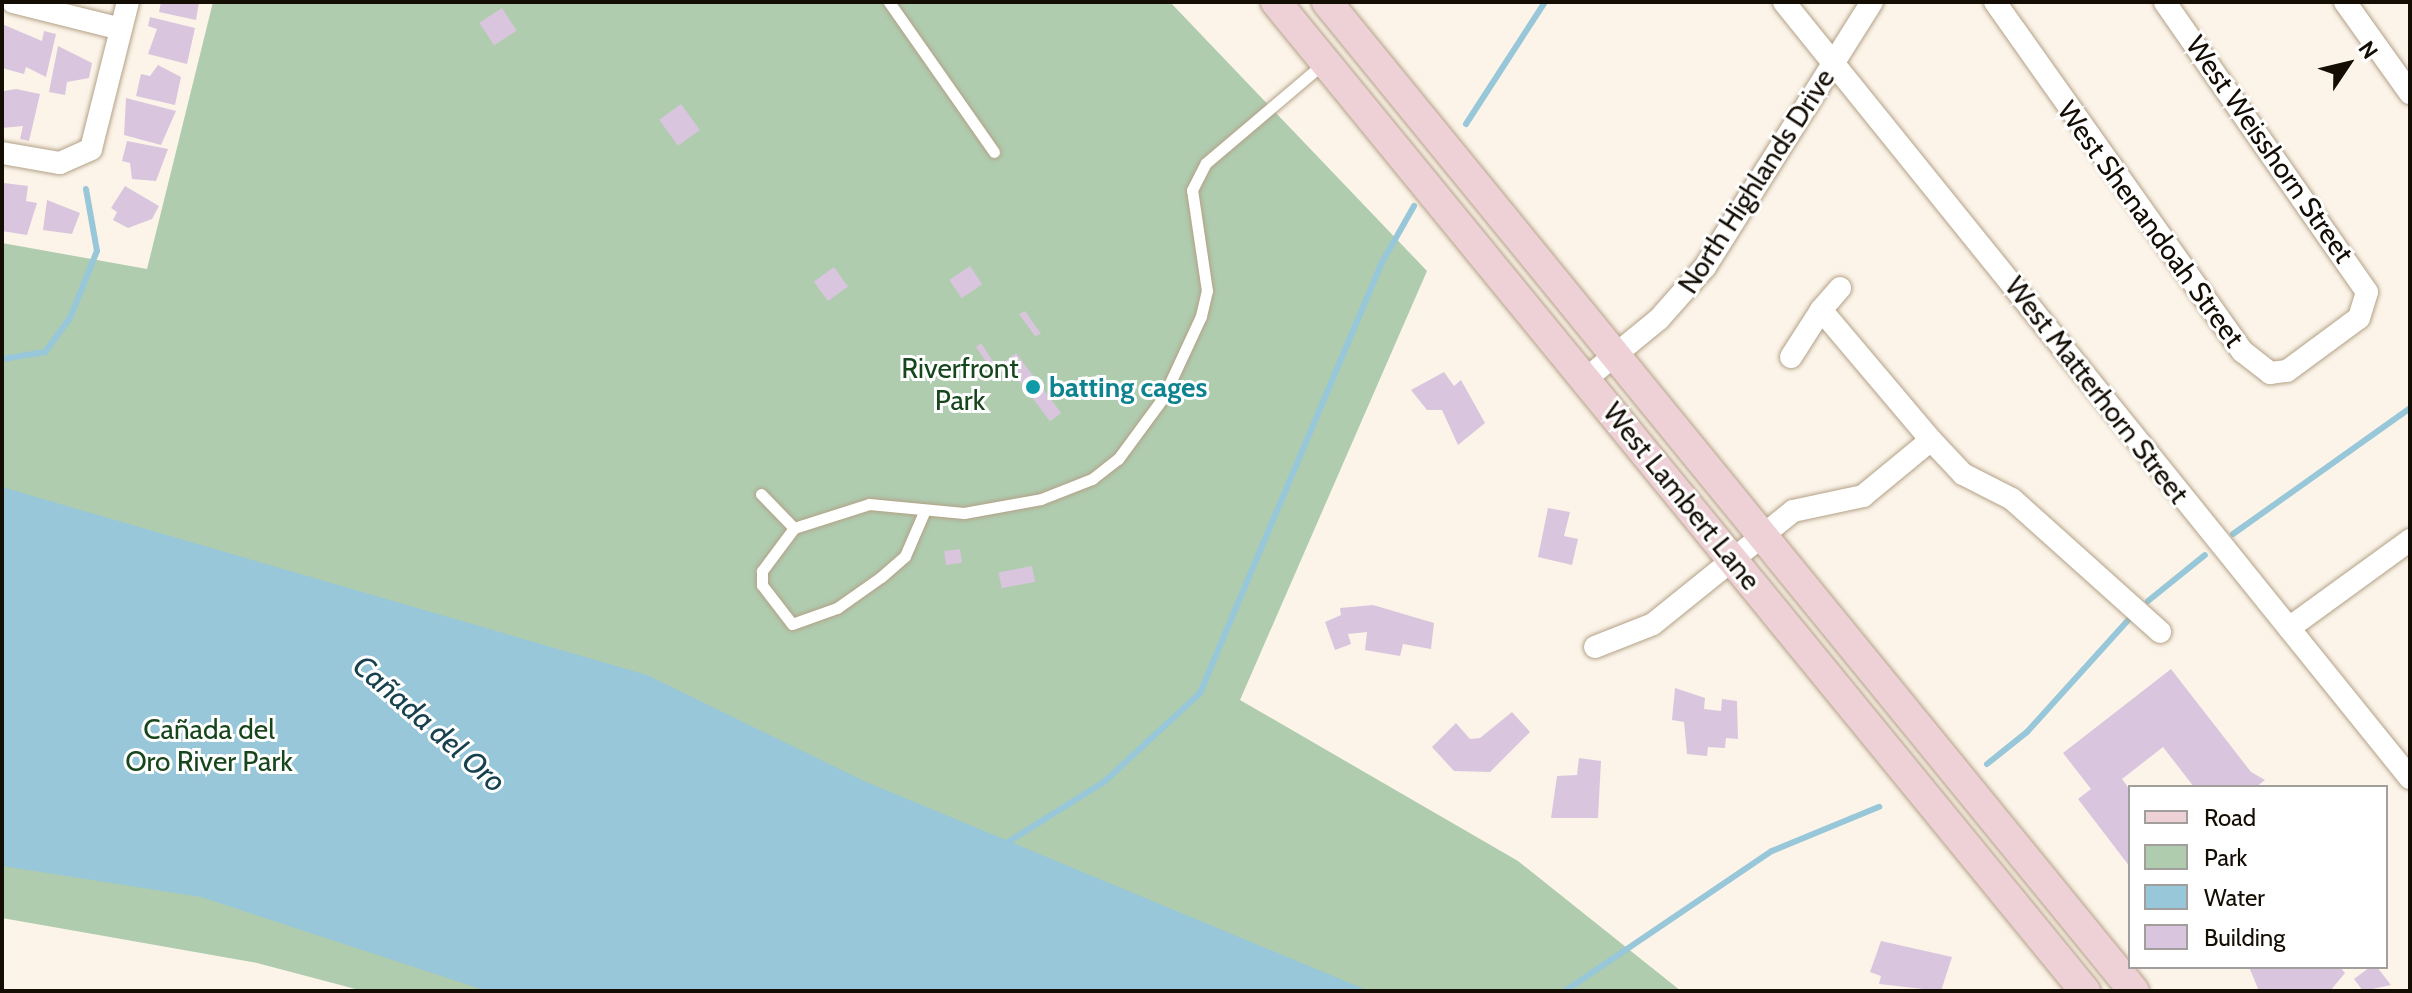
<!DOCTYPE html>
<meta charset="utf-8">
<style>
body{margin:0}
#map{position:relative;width:2412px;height:993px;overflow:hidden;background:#fcf4e9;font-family:Cabin,sans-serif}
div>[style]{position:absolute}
.green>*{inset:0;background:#afccaf}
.water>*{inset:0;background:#97c7d8}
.stream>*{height:6px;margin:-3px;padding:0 3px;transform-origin:3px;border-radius:3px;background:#97c7d8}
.building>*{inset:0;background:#dac5de;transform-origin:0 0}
.roads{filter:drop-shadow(0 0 2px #b3a187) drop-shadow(0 0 2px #b3a187)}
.lane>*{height:11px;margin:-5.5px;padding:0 5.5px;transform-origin:5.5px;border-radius:5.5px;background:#fff}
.street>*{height:22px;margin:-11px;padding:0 11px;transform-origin:11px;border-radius:11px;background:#fff}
.secondary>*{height:30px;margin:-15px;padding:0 15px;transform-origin:15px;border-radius:15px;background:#edd1d6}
.dots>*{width:22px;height:22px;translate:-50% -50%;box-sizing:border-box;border:4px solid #fff;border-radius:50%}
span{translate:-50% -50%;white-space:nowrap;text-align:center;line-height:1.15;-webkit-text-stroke:6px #fff;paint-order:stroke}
.street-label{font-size:28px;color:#130d04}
.park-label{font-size:28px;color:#18461c}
.culture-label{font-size:28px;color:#0d838f;font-weight:700}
.left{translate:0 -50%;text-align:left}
.water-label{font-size:30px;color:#17414e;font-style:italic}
.frame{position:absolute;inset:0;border:4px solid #130d04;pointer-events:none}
.legend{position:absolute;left:2128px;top:785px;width:260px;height:184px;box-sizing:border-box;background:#fff;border:2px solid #a19e9b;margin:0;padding:10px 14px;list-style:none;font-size:24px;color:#130d04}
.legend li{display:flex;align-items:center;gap:16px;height:40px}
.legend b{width:40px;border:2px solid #a19e9b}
.north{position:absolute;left:2308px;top:24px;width:80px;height:80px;-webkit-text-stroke:6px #fff;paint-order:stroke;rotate:55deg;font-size:22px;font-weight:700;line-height:32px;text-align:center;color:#130d04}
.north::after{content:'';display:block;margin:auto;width:28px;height:36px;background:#130d04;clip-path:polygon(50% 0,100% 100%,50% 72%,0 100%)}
</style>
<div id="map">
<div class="green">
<i style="clip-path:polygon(213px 2px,1170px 2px,1427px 271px,1240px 700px,1518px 861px,1681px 991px,363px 991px,257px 963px,2px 918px,2px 243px,147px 269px)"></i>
</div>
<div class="water">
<i style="clip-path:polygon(2px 487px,647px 675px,864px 781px,1369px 991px,487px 991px,201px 897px,2px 866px)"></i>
</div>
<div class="stream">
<i style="left:1466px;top:124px;width:145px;rotate:-57.1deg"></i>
<i style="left:2px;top:359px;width:44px;rotate:-9.2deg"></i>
<i style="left:45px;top:352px;width:42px;rotate:-53.7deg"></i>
<i style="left:70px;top:318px;width:72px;rotate:-68.1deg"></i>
<i style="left:97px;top:251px;width:63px;rotate:-100.1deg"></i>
<i style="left:2233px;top:534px;width:217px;rotate:-35.4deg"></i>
<i style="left:2148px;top:601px;width:73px;rotate:-38.9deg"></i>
<i style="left:1987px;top:764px;width:51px;rotate:-38.7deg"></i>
<i style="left:2027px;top:732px;width:152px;rotate:-47.9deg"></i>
<i style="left:1005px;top:844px;width:117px;rotate:-32.1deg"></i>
<i style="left:1104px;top:782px;width:131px;rotate:-42.8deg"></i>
<i style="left:1200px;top:693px;width:463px;rotate:-67.1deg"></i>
<i style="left:1380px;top:266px;width:69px;rotate:-60.5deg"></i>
<i style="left:1565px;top:991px;width:250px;rotate:-34.1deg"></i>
<i style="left:1772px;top:851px;width:116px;rotate:-22.4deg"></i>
</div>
<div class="building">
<i style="clip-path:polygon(161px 2px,199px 2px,196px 20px,159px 12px)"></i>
<i style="left:502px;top:8px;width:27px;height:27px;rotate:57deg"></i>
<i style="clip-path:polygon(150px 17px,195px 28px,187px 64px,148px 54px,157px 29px,148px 26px)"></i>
<i style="clip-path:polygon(2px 24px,42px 41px,44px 31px,56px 34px,46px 77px,26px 67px,24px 74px,2px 68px)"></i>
<i style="clip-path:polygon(58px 46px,92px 63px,89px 78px,67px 82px,65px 95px,49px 92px)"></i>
<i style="clip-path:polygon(158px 65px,181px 77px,175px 105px,136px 96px,141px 74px,150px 76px)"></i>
<i style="clip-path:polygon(16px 89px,40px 94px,29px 141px,20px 139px,23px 126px,2px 128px,4px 91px)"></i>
<i style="clip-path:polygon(126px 98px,176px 111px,161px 145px,124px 135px)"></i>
<i style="left:681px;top:104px;width:32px;height:27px;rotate:54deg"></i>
<i style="clip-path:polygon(127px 141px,168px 149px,156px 181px,132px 179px,130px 163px,122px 161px)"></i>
<i style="clip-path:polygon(4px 183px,28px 186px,26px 201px,37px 203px,27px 235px,2px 231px)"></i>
<i style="clip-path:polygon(125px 186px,159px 206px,152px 219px,128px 228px,113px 220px,117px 212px,111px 208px)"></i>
<i style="clip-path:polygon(47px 200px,80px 213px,72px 234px,43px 230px)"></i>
<i style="left:970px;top:266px;width:22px;height:25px;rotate:56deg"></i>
<i style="left:834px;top:267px;width:24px;height:25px;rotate:54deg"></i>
<i style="clip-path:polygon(1025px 311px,1041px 334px,1035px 336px,1019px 314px)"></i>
<i style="clip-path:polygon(981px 343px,996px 366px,992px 370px,976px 347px)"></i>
<i style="left:1016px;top:353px;width:75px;height:14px;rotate:53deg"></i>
<i style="clip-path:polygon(1444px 372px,1454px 386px,1461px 380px,1485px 423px,1458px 445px,1442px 410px,1427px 410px,1411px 390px)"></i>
<i style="clip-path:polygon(1548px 508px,1570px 512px,1564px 536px,1578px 539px,1572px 565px,1538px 557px)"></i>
<i style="left:960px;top:549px;width:14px;height:16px;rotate:82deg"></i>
<i style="left:1032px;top:566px;width:16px;height:34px;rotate:79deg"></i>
<i style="clip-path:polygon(1373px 605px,1434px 623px,1431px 649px,1403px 644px,1400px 656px,1365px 650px,1367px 632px,1348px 634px,1351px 644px,1335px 650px,1325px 622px,1341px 615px,1340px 608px)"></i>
<i style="clip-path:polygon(2171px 669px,2251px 772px,2265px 780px,2256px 787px,2194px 787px,2163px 747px,2122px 779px,2130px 790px,2130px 867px,2078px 799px,2091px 789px,2063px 753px)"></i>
<i style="clip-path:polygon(1675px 688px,1705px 698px,1704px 709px,1721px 711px,1722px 699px,1737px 701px,1738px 739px,1726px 738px,1725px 748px,1708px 747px,1707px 756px,1687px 754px,1684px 722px,1672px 720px)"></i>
<i style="clip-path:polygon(1512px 712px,1530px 732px,1490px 772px,1454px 771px,1432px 747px,1456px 723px,1470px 739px,1480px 738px)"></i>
<i style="clip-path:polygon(1579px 758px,1601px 761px,1598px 818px,1551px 818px,1557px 776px,1577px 775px)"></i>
<i style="clip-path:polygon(1881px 941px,1952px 957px,1941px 991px,1879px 984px,1881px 976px,1870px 972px)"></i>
<i style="clip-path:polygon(2249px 967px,2340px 967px,2345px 973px,2330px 991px,2259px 991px)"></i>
<i style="clip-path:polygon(2370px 967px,2377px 967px,2391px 985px,2363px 991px,2354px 979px)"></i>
</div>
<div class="roads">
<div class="lane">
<i style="left:889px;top:2px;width:183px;rotate:55deg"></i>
<i style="left:761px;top:494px;width:47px;rotate:45.9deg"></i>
<i style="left:794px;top:528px;width:79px;rotate:-17.7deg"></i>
<i style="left:869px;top:504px;width:95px;rotate:5.4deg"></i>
<i style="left:964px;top:513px;width:78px;rotate:-10.3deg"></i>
<i style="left:1041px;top:499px;width:55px;rotate:-21.4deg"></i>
<i style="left:1092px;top:479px;width:33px;rotate:-38deg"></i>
<i style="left:1118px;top:459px;width:76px;rotate:-53.6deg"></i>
<i style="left:1163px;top:398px;width:90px;rotate:-65.1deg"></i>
<i style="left:1201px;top:316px;width:26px;rotate:-77deg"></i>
<i style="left:1207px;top:291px;width:102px;rotate:-98.4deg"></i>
<i style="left:1192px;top:190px;width:30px;rotate:-63deg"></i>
<i style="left:1206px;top:163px;width:156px;rotate:-40.3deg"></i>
<i style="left:794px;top:528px;width:54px;rotate:126.7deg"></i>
<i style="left:762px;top:571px;width:14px;rotate:90deg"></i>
<i style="left:762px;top:585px;width:49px;rotate:52.4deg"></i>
<i style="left:792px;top:624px;width:48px;rotate:-19.6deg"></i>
<i style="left:837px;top:608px;width:54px;rotate:-35.2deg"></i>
<i style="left:881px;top:577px;width:32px;rotate:-41deg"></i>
<i style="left:905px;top:556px;width:48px;rotate:-66.6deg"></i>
</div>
<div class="street">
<i style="left:13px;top:2px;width:111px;rotate:14deg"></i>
<i style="left:1784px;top:2px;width:997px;rotate:51.11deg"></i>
<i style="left:1995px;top:2px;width:428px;rotate:54.7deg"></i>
<i style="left:2242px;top:351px;width:36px;rotate:38deg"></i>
<i style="left:2270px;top:373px;width:17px;rotate:-7deg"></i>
<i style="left:2287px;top:371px;width:89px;rotate:-36.4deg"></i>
<i style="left:2359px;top:318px;width:27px;rotate:-73deg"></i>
<i style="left:2367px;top:292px;width:353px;rotate:-124.9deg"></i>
<i style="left:2345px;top:2px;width:112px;rotate:54.5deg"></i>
<i style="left:2px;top:153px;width:59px;rotate:9.8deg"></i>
<i style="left:60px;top:163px;width:34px;rotate:-24deg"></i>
<i style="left:91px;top:149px;width:152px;rotate:-75.9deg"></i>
<i style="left:1791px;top:357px;width:56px;rotate:-57.4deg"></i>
<i style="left:1587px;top:378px;width:93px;rotate:-39.3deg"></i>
<i style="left:1659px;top:319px;width:69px;rotate:-48.5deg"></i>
<i style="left:1705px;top:267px;width:313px;rotate:-57.8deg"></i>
<i style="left:1931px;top:440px;width:47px;rotate:46.7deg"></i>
<i style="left:1963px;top:474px;width:55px;rotate:27deg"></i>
<i style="left:2012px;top:499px;width:199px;rotate:41.9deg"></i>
<i style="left:2289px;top:628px;width:150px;rotate:-36deg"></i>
<i style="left:1595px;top:647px;width:62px;rotate:-21.6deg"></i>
<i style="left:1653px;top:624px;width:180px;rotate:-38.9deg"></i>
<i style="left:1793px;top:511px;width:72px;rotate:-12.1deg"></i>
<i style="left:1863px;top:496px;width:88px;rotate:-39.5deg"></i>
<i style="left:1931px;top:440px;width:170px;rotate:-130.2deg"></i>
<i style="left:1821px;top:310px;width:29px;rotate:-49deg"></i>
</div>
<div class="secondary">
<i style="left:1276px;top:2px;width:1278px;rotate:50.72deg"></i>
<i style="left:1327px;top:2px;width:1276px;rotate:50.79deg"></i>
</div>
</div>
<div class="dots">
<i style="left:1033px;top:387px;background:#0f9aa8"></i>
</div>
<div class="street-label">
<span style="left:2270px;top:149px;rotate:55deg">West Weisshorn Street</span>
<span style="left:1756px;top:181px;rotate:-57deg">North Highlands Drive</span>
<span style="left:2151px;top:224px;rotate:54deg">West Shenandoah Street</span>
<span style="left:2097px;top:390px;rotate:52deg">West Matterhorn Street</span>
<span style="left:1682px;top:496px;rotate:51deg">West Lambert Lane</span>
</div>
<div class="park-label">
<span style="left:960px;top:384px">Riverfront<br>Park</span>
<span style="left:209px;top:745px">Cañada del<br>Oro River Park</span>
</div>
<div class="culture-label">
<span class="left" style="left:1049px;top:387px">batting cages</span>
</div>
<div class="water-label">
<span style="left:429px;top:724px;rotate:41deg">Cañada del Oro</span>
</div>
<div class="frame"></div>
<ul class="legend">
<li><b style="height:10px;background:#edd1d6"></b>Road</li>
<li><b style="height:22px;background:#afccaf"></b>Park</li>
<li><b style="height:22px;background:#97c7d8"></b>Water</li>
<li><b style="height:22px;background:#dac5de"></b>Building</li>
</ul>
<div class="north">N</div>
</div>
